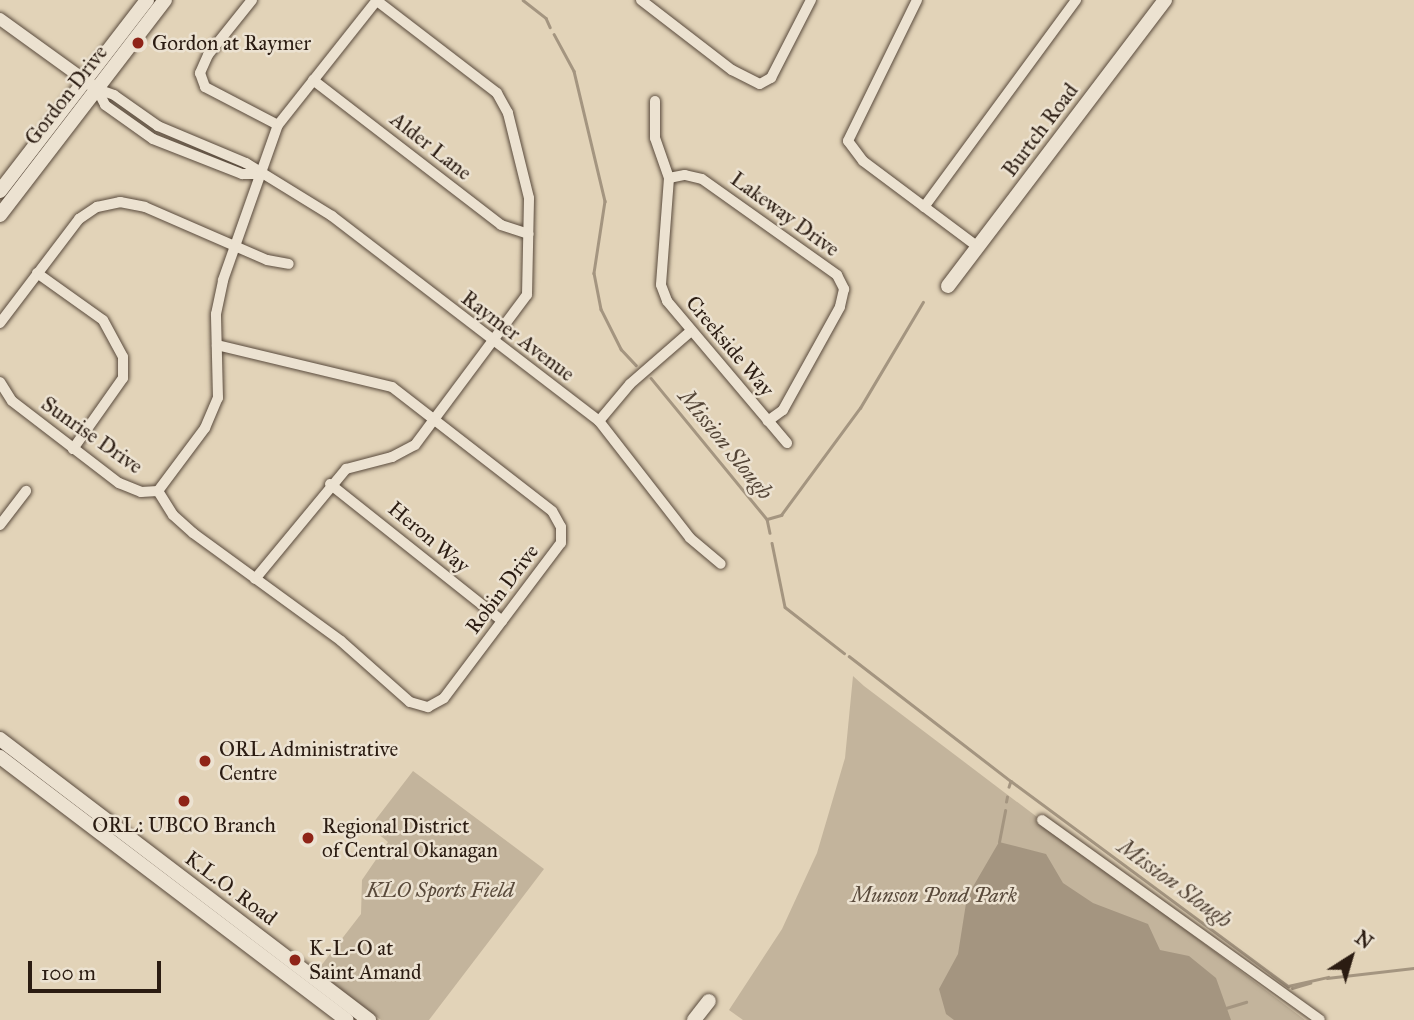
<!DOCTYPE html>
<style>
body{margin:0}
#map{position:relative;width:1414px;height:1020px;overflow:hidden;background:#e2d3b8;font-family:"IM FELL Great Primer",serif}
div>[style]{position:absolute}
.green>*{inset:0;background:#c3b49c}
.water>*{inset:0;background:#a49580}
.stream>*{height:2.5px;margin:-1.25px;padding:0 1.25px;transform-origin:1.25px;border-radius:1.25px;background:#a49580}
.roads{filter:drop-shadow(0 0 2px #594a3c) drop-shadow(0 0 2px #594a3c)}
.minor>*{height:10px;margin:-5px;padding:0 5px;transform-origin:5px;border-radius:5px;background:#ece2d1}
.tertiary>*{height:12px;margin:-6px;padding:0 6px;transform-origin:6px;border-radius:6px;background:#ece2d1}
.secondary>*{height:14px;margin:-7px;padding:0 7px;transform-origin:7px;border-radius:7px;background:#ece2d1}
.dots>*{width:19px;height:19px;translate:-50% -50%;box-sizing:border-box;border:4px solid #ece2d1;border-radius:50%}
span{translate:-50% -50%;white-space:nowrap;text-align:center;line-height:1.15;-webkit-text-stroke:5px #ece2d1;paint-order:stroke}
.poi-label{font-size:21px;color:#2b1c12}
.left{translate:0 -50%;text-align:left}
.street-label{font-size:21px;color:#2b1c12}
.park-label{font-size:21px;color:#594a3b;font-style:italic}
.water-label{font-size:23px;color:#554638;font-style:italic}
.north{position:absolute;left:1316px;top:922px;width:70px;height:70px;-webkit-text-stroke:5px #ece2d1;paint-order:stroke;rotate:37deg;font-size:19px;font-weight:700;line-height:28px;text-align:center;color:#2b1c12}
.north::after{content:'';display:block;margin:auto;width:24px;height:32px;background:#2b1c12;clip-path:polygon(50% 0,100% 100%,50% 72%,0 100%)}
.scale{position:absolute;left:28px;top:961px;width:133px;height:32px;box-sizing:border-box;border:4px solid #2b1c12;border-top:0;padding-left:9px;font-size:21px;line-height:24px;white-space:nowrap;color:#2b1c12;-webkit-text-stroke:5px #ece2d1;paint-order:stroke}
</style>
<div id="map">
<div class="green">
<i style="clip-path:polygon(853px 676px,864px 686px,1305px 1020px,743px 1020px,729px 1010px,782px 929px,817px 853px,845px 758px)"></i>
<i style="clip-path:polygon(413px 771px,544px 869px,429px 1020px,381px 1020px,317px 971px,361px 914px,362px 880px,388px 842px,370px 827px)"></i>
</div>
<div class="water">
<i style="clip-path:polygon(999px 842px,1046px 854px,1063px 883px,1093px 903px,1148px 924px,1160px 950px,1189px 956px,1216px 978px,1231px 1020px,954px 1020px,946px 1014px,939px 989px,958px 954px,967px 897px)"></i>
</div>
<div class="stream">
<i style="left:523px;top:0;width:29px;rotate:38deg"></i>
<i style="left:546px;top:18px;width:10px;rotate:66deg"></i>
<i style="left:554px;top:34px;width:42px;rotate:61.6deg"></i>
<i style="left:574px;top:71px;width:134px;rotate:76.6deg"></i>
<i style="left:605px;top:201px;width:73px;rotate:98.7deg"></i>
<i style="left:594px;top:273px;width:37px;rotate:79deg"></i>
<i style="left:601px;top:309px;width:45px;rotate:63.4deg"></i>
<i style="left:621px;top:349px;width:22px;rotate:47deg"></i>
<i style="left:651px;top:378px;width:183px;rotate:50.6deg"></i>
<i style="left:767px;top:519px;width:14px;rotate:78deg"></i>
<i style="left:767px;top:519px;width:15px;rotate:-16deg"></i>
<i style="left:781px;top:515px;width:133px;rotate:-53.6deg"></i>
<i style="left:860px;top:408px;width:123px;rotate:-59.3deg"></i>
<i style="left:772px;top:543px;width:65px;rotate:78.5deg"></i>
<i style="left:785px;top:607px;width:75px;rotate:37.9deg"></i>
<i style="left:849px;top:656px;width:205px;rotate:37.7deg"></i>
<i style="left:1011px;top:781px;width:6px;rotate:108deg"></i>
<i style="left:1011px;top:781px;width:345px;rotate:36.5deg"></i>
<i style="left:1288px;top:986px;width:41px;rotate:-12.7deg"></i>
<i style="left:1006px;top:802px;width:5px;rotate:-79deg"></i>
<i style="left:999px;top:842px;width:32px;rotate:-79deg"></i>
<i style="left:1327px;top:978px;width:88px;rotate:-6.6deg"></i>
<i style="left:1292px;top:988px;width:19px;rotate:-16deg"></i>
<i style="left:1226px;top:1008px;width:21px;rotate:-17deg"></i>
</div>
<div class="roads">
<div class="minor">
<i style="left:252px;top:0;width:70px;rotate:128.7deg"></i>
<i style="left:208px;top:55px;width:20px;rotate:114deg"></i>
<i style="left:200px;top:73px;width:15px;rotate:70deg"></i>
<i style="left:205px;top:87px;width:82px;rotate:27.5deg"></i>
<i style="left:641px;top:0;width:115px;rotate:37.6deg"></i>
<i style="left:732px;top:70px;width:31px;rotate:27deg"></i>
<i style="left:760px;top:84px;width:13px;rotate:-29deg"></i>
<i style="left:771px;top:78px;width:88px;rotate:-62.9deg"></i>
<i style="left:917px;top:0;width:157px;rotate:116.1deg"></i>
<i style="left:848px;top:141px;width:25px;rotate:53deg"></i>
<i style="left:863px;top:161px;width:144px;rotate:36.8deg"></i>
<i style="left:313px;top:80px;width:237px;rotate:37.6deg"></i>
<i style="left:501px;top:225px;width:29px;rotate:18deg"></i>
<i style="left:97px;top:89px;width:18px;rotate:19deg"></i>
<i style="left:114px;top:95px;width:54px;rotate:35.2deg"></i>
<i style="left:158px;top:126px;width:95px;rotate:22.8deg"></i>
<i style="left:246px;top:163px;width:101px;rotate:31.6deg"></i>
<i style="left:332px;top:216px;width:337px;rotate:37.5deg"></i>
<i style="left:599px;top:421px;width:148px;rotate:52.1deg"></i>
<i style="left:690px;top:538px;width:40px;rotate:40deg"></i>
<i style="left:97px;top:89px;width:18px;rotate:63deg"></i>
<i style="left:105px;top:105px;width:59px;rotate:35.3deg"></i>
<i style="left:153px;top:139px;width:96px;rotate:21.5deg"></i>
<i style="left:242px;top:174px;width:16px"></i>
<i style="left:655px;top:101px;width:37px;rotate:90deg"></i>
<i style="left:655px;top:138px;width:42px;rotate:70.7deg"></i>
<i style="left:669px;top:178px;width:107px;rotate:94.3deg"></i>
<i style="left:661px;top:285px;width:17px;rotate:69deg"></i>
<i style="left:667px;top:301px;width:186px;rotate:49.8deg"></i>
<i style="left:669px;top:178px;width:16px;rotate:-11deg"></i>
<i style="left:685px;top:175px;width:17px;rotate:13deg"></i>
<i style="left:702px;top:179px;width:166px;rotate:35.4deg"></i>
<i style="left:837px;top:275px;width:16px;rotate:63deg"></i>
<i style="left:844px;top:289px;width:18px;rotate:103deg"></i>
<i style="left:840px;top:307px;width:118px;rotate:119deg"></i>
<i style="left:783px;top:410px;width:19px;rotate:144deg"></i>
<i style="left:924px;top:207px;width:257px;rotate:-53.7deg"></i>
<i style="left:37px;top:273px;width:81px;rotate:35.5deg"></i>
<i style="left:103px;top:320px;width:42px;rotate:61.6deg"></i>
<i style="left:123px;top:357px;width:21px;rotate:90deg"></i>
<i style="left:123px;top:378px;width:87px;rotate:125.2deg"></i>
<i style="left:0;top:323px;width:131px;rotate:-52.8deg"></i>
<i style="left:79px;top:219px;width:22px;rotate:-34deg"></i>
<i style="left:97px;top:207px;width:24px;rotate:-12deg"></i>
<i style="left:120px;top:202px;width:25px;rotate:11deg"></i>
<i style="left:145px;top:207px;width:133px;rotate:23.5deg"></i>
<i style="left:267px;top:260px;width:22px;rotate:10deg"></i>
<i style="left:0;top:382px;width:22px;rotate:58deg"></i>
<i style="left:12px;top:401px;width:135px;rotate:37.5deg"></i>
<i style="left:119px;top:483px;width:24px;rotate:22deg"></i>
<i style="left:141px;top:492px;width:17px;rotate:-3deg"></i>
<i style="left:158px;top:491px;width:79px;rotate:-53.3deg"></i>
<i style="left:205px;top:428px;width:33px;rotate:-67deg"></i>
<i style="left:218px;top:398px;width:84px;rotate:-91.4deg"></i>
<i style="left:216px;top:314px;width:35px;rotate:-78deg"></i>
<i style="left:223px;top:280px;width:164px;rotate:-70.5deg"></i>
<i style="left:278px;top:125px;width:159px;rotate:-51.6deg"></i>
<i style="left:599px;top:421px;width:48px;rotate:-50deg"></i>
<i style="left:630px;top:384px;width:81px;rotate:-41deg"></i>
<i style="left:330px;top:484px;width:220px;rotate:38.5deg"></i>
<i style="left:158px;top:491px;width:28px;rotate:58deg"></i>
<i style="left:173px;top:515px;width:27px;rotate:42deg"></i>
<i style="left:193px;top:533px;width:183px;rotate:36.1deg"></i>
<i style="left:341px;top:641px;width:92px;rotate:41.5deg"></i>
<i style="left:410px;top:702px;width:19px;rotate:16deg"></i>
<i style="left:428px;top:707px;width:18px;rotate:-29deg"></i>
<i style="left:444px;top:698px;width:194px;rotate:-53deg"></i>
<i style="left:561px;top:543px;width:16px;rotate:-90deg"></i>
<i style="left:561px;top:527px;width:18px;rotate:-119deg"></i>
<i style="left:552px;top:511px;width:202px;rotate:-142.2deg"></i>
<i style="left:392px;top:387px;width:180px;rotate:-166.5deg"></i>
<i style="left:0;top:525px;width:43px;rotate:-52.6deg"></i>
<i style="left:255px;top:579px;width:143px;rotate:-50.4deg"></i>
<i style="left:346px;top:469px;width:48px;rotate:-14.6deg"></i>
<i style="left:392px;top:457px;width:26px;rotate:-28deg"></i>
<i style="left:415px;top:445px;width:187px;rotate:-53.3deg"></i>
<i style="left:527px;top:295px;width:97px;rotate:-88.8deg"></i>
<i style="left:529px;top:198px;width:88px;rotate:-103.9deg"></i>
<i style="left:508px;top:113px;width:23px;rotate:-119deg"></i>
<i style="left:497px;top:93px;width:151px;rotate:-142.5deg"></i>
<i style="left:1042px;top:820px;width:342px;rotate:35.7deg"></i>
</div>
<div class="tertiary">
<i style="left:0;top:19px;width:115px;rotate:35.8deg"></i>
</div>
<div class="secondary">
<i style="left:0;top:191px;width:241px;rotate:-52.4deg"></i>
<i style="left:0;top:215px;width:271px;rotate:-52.5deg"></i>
<i style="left:948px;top:286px;width:359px;rotate:-52.8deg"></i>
<i style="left:0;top:739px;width:464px;rotate:37.3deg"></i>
<i style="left:0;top:757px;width:435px;rotate:37.2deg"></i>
<i style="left:694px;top:1020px;width:24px;rotate:-52deg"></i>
</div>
</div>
<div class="dots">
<i style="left:138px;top:43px;background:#8f2418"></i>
<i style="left:205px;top:761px;background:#8f2418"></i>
<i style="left:184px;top:801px;background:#8f2418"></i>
<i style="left:308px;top:838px;background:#8f2418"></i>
<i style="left:295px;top:960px;background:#8f2418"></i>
</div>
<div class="poi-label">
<span class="left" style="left:152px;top:43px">Gordon at Raymer</span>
<span class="left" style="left:219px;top:761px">ORL Administrative<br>Centre</span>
<span style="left:184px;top:825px">ORL: UBCO Branch</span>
<span class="left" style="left:322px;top:838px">Regional District<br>of Central Okanagan</span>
<span class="left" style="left:309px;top:960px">K-L-O at<br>Saint Amand</span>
</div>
<div class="street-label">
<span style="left:66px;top:95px;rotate:-52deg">Gordon Drive</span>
<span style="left:1040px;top:130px;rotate:-53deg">Burtch Road</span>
<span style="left:431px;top:146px;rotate:38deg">Alder Lane</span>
<span style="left:785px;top:214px;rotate:36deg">Lakeway Drive</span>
<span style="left:518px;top:336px;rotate:37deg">Raymer Avenue</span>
<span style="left:730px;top:346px;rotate:50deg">Creekside Way</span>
<span style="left:92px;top:435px;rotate:35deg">Sunrise Drive</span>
<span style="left:429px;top:537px;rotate:40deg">Heron Way</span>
<span style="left:502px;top:589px;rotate:-53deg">Robin Drive</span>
<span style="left:231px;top:888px;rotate:37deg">K.L.O. Road</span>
</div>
<div class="park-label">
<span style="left:440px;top:890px">KLO Sports Field</span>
<span style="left:934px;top:895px">Munson Pond Park</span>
</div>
<div class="water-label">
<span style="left:726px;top:444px;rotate:51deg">Mission Slough</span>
<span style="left:1175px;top:883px;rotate:36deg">Mission Slough</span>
</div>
<div class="north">N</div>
<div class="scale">100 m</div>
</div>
